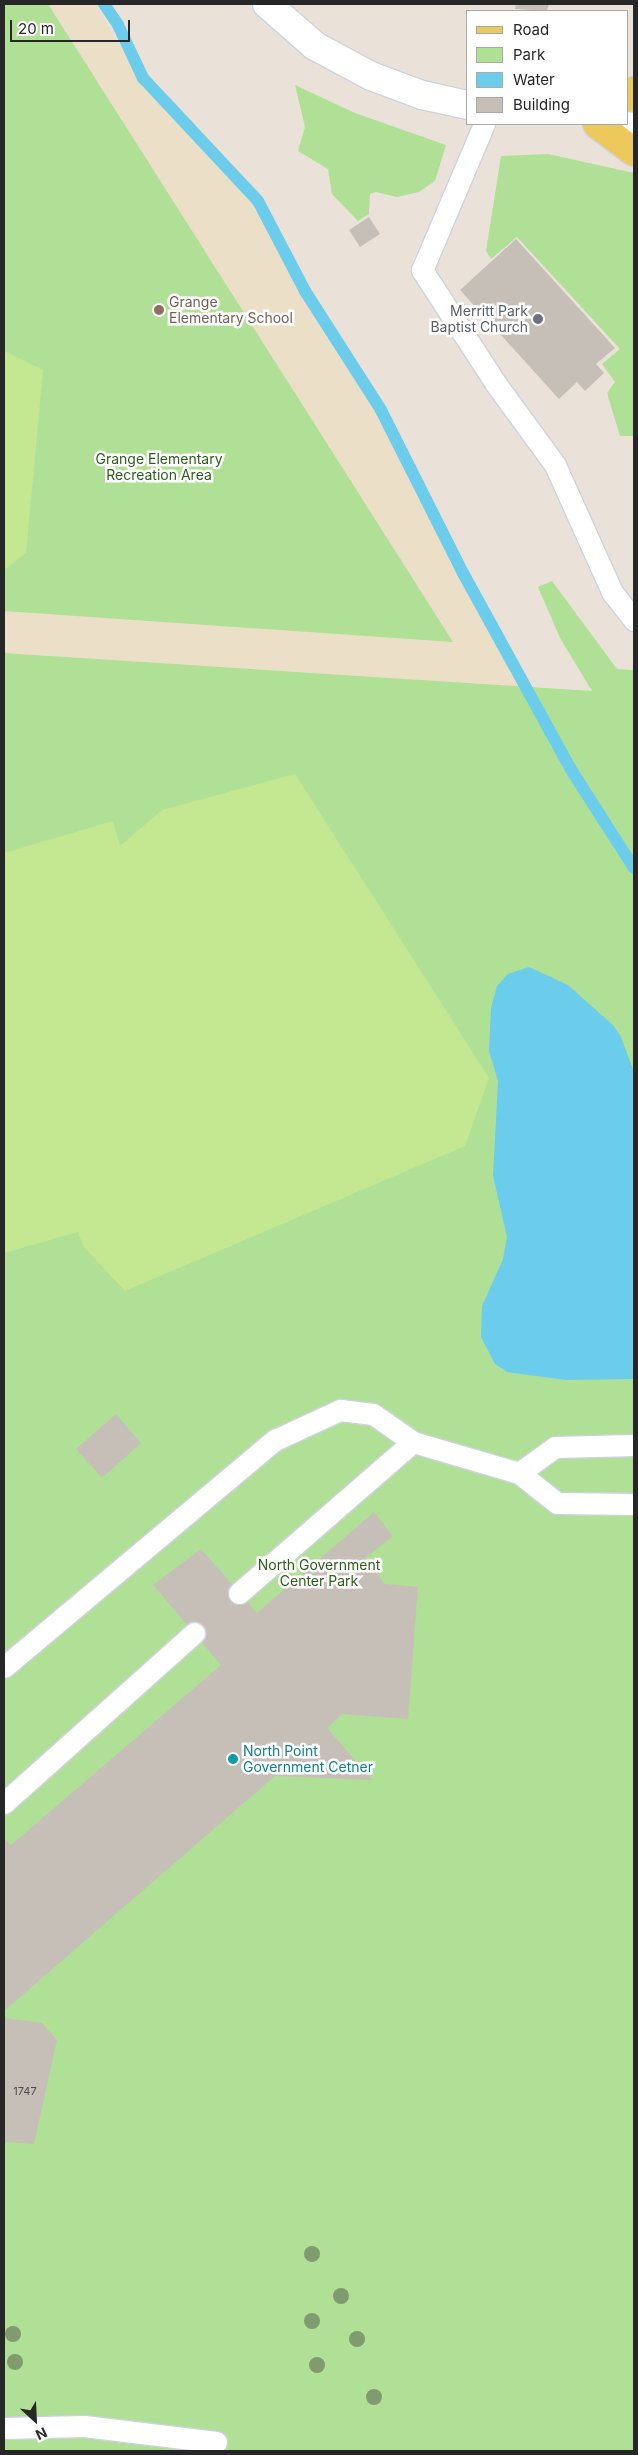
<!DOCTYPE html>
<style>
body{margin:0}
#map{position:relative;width:638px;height:2455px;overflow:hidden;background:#eae2d8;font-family:Inter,sans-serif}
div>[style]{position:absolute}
.education>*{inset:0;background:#ecdfc8}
.green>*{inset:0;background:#b0e095}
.pitch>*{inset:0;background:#c4e791}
.water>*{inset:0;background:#6ccceb}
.stream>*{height:12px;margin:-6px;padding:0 6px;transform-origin:6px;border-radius:6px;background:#6ccceb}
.building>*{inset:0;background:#c5bfb8}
.roads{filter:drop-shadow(1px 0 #ced2e0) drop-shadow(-1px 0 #ced2e0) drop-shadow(0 1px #ced2e0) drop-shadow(0 -1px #ced2e0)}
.lane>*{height:21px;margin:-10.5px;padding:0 10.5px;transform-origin:10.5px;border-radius:10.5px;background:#fff}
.street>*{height:28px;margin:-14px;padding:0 14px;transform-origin:14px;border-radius:14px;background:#fff}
.primary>*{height:28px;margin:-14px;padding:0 14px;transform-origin:14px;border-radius:14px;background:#edc85a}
.trees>*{width:16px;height:16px;margin:-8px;border-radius:50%;background:#809b70}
.dots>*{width:14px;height:14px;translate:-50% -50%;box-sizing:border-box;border:2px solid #fff;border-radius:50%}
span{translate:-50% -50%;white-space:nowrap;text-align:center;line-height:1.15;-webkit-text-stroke:5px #fff;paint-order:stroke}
.number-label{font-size:11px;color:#4e4d4b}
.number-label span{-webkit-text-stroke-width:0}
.education-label{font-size:14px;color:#785e54}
.left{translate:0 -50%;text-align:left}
.worship-label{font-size:14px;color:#5b616d}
.right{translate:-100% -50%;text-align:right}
.park-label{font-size:14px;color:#2a611a}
.culture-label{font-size:14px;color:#0d838f}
.frame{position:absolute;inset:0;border:5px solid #272727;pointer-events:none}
.legend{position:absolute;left:466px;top:10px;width:162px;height:115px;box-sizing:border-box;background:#fff;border:1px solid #a9a9a9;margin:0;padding:6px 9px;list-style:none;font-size:15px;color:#272727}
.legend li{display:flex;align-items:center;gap:10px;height:25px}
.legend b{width:25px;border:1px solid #a9a9a9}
.north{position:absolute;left:10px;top:2395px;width:50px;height:50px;-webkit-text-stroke:4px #fff;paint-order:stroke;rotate:155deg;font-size:14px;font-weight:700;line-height:20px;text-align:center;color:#272727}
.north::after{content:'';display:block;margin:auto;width:18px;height:22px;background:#272727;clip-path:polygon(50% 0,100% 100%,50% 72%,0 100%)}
.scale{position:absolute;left:10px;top:20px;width:120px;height:22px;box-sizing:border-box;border:2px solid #272727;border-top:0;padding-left:6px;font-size:15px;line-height:18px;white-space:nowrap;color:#272727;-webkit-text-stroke:4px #fff;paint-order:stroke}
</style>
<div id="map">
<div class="education">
<i style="clip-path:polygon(4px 4px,96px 4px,117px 42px,141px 71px,182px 109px,231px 166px,275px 226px,288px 261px,341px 360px,405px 450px,529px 687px,4px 653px)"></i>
</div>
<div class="green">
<i style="clip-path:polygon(4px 4px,48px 4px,453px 642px,4px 611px)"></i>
<i style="clip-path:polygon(295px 85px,355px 113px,446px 145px,435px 181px,419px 192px,397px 197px,376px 192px,370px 194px,369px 214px,358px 221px,332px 194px,328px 169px,298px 151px,305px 127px)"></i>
<i style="clip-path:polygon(548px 154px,634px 173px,634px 436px,620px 436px,607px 393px,615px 382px,602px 364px,620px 349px,517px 237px,491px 259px,486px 251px,501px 156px)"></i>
<i style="clip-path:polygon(552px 581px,617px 669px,634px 670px,634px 2451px,4px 2451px,4px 653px,592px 691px,560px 638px,538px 587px)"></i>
</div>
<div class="pitch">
<i style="clip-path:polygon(4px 351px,43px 370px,26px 553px,4px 570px)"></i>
<i style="clip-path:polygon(295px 774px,489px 1078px,465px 1146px,125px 1291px,83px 1246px,78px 1232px,4px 1253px,4px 853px,113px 821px,120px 846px,162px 810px)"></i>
</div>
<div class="water">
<i style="clip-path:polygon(529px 967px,568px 985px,614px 1026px,621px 1037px,634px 1072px,634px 1379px,566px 1380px,507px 1372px,495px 1364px,481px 1337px,482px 1306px,503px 1259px,507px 1237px,493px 1176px,498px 1081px,489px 1051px,491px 1008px,497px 986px,508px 974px)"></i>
</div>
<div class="stream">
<i style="left:104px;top:4px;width:25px;rotate:56deg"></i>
<i style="left:118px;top:25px;width:59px;rotate:64.7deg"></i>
<i style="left:143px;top:78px;width:168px;rotate:46.9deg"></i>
<i style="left:258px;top:201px;width:102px;rotate:62.4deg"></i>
<i style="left:305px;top:291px;width:141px;rotate:57.4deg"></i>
<i style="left:381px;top:410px;width:182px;rotate:63.3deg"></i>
<i style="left:463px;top:573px;width:222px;rotate:61.2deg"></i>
<i style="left:570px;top:768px;width:119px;rotate:57.4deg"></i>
</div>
<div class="building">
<i style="clip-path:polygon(516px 4px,549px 4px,547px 11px,515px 9px)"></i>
<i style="clip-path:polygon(369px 217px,380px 234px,360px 247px,349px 230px)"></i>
<i style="clip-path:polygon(516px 239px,615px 348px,596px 364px,604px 373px,585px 391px,577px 382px,559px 399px,460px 290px)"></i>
<i style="clip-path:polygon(116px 1414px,141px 1443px,102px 1478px,76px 1449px)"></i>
<i style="clip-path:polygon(374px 1512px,393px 1536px,365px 1558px,385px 1584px,418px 1587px,408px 1719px,342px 1714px,327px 1728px,373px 1780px,275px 1776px,4px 2011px,4px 1838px,11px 1845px,221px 1665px,153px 1585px,201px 1549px,257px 1613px)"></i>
<i style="clip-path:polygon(4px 2018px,42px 2023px,57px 2040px,34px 2144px,4px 2142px)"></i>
</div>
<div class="roads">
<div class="lane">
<i style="left:484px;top:124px;width:159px;rotate:113deg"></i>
<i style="left:422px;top:270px;width:136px;rotate:57deg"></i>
<i style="left:496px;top:384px;width:100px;rotate:53.9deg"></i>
<i style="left:555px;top:465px;width:139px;rotate:65.8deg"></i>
<i style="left:612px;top:592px;width:36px;rotate:52deg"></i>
<i style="left:519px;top:1473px;width:44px;rotate:-35.8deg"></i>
<i style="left:555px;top:1447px;width:79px;rotate:-1.5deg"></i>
<i style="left:239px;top:1593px;width:230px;rotate:-41deg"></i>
<i style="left:4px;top:1667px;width:354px;rotate:-40deg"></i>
<i style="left:275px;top:1440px;width:72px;rotate:-24.8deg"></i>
<i style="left:340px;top:1410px;width:33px;rotate:7deg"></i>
<i style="left:373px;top:1414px;width:49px;rotate:35deg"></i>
<i style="left:413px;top:1442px;width:110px;rotate:16.3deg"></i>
<i style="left:519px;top:1473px;width:48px;rotate:38.3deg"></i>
<i style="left:557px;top:1503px;width:77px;rotate:0.7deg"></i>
<i style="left:4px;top:1803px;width:255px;rotate:-41.8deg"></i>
<i style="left:4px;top:2428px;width:80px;rotate:-1.4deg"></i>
<i style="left:84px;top:2426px;width:133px;rotate:6.9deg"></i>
</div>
<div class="street">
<i style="left:267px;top:4px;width:64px;rotate:41.2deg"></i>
<i style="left:315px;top:46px;width:64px;rotate:28.2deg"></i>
<i style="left:371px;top:76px;width:54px;rotate:20.4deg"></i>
<i style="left:422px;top:95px;width:46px;rotate:12.5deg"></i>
<i style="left:600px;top:124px;width:34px;rotate:5deg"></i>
</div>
<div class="primary">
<i style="left:627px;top:98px;width:10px;rotate:-45deg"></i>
<i style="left:597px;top:124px;width:46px;rotate:37.1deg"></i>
</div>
</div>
<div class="trees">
<i style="left:312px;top:2254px"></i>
<i style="left:341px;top:2296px"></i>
<i style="left:312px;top:2321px"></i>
<i style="left:13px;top:2334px"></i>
<i style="left:357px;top:2339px"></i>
<i style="left:15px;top:2362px"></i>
<i style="left:317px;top:2365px"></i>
<i style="left:374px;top:2397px"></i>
</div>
<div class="dots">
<i style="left:159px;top:310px;background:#8d6e63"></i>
<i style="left:538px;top:319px;background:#6b7280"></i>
<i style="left:233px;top:1759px;background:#0f9aa8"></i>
</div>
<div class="number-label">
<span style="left:25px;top:2091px">1747</span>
</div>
<div class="education-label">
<span class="left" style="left:169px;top:310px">Grange<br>Elementary School</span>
</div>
<div class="worship-label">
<span class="right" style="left:528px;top:319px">Merritt Park<br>Baptist Church</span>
</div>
<div class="park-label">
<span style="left:159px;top:467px">Grange Elementary<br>Recreation Area</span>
<span style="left:319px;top:1573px">North Government<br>Center Park</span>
</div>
<div class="culture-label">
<span class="left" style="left:243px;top:1759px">North Point<br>Government Cetner</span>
</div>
<div class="frame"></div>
<ul class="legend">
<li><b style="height:6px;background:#edc85a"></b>Road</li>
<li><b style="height:14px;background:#b0e095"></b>Park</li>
<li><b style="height:14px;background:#6ccceb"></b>Water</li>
<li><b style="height:14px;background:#c5bfb8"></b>Building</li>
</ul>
<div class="north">N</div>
<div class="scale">20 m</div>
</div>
